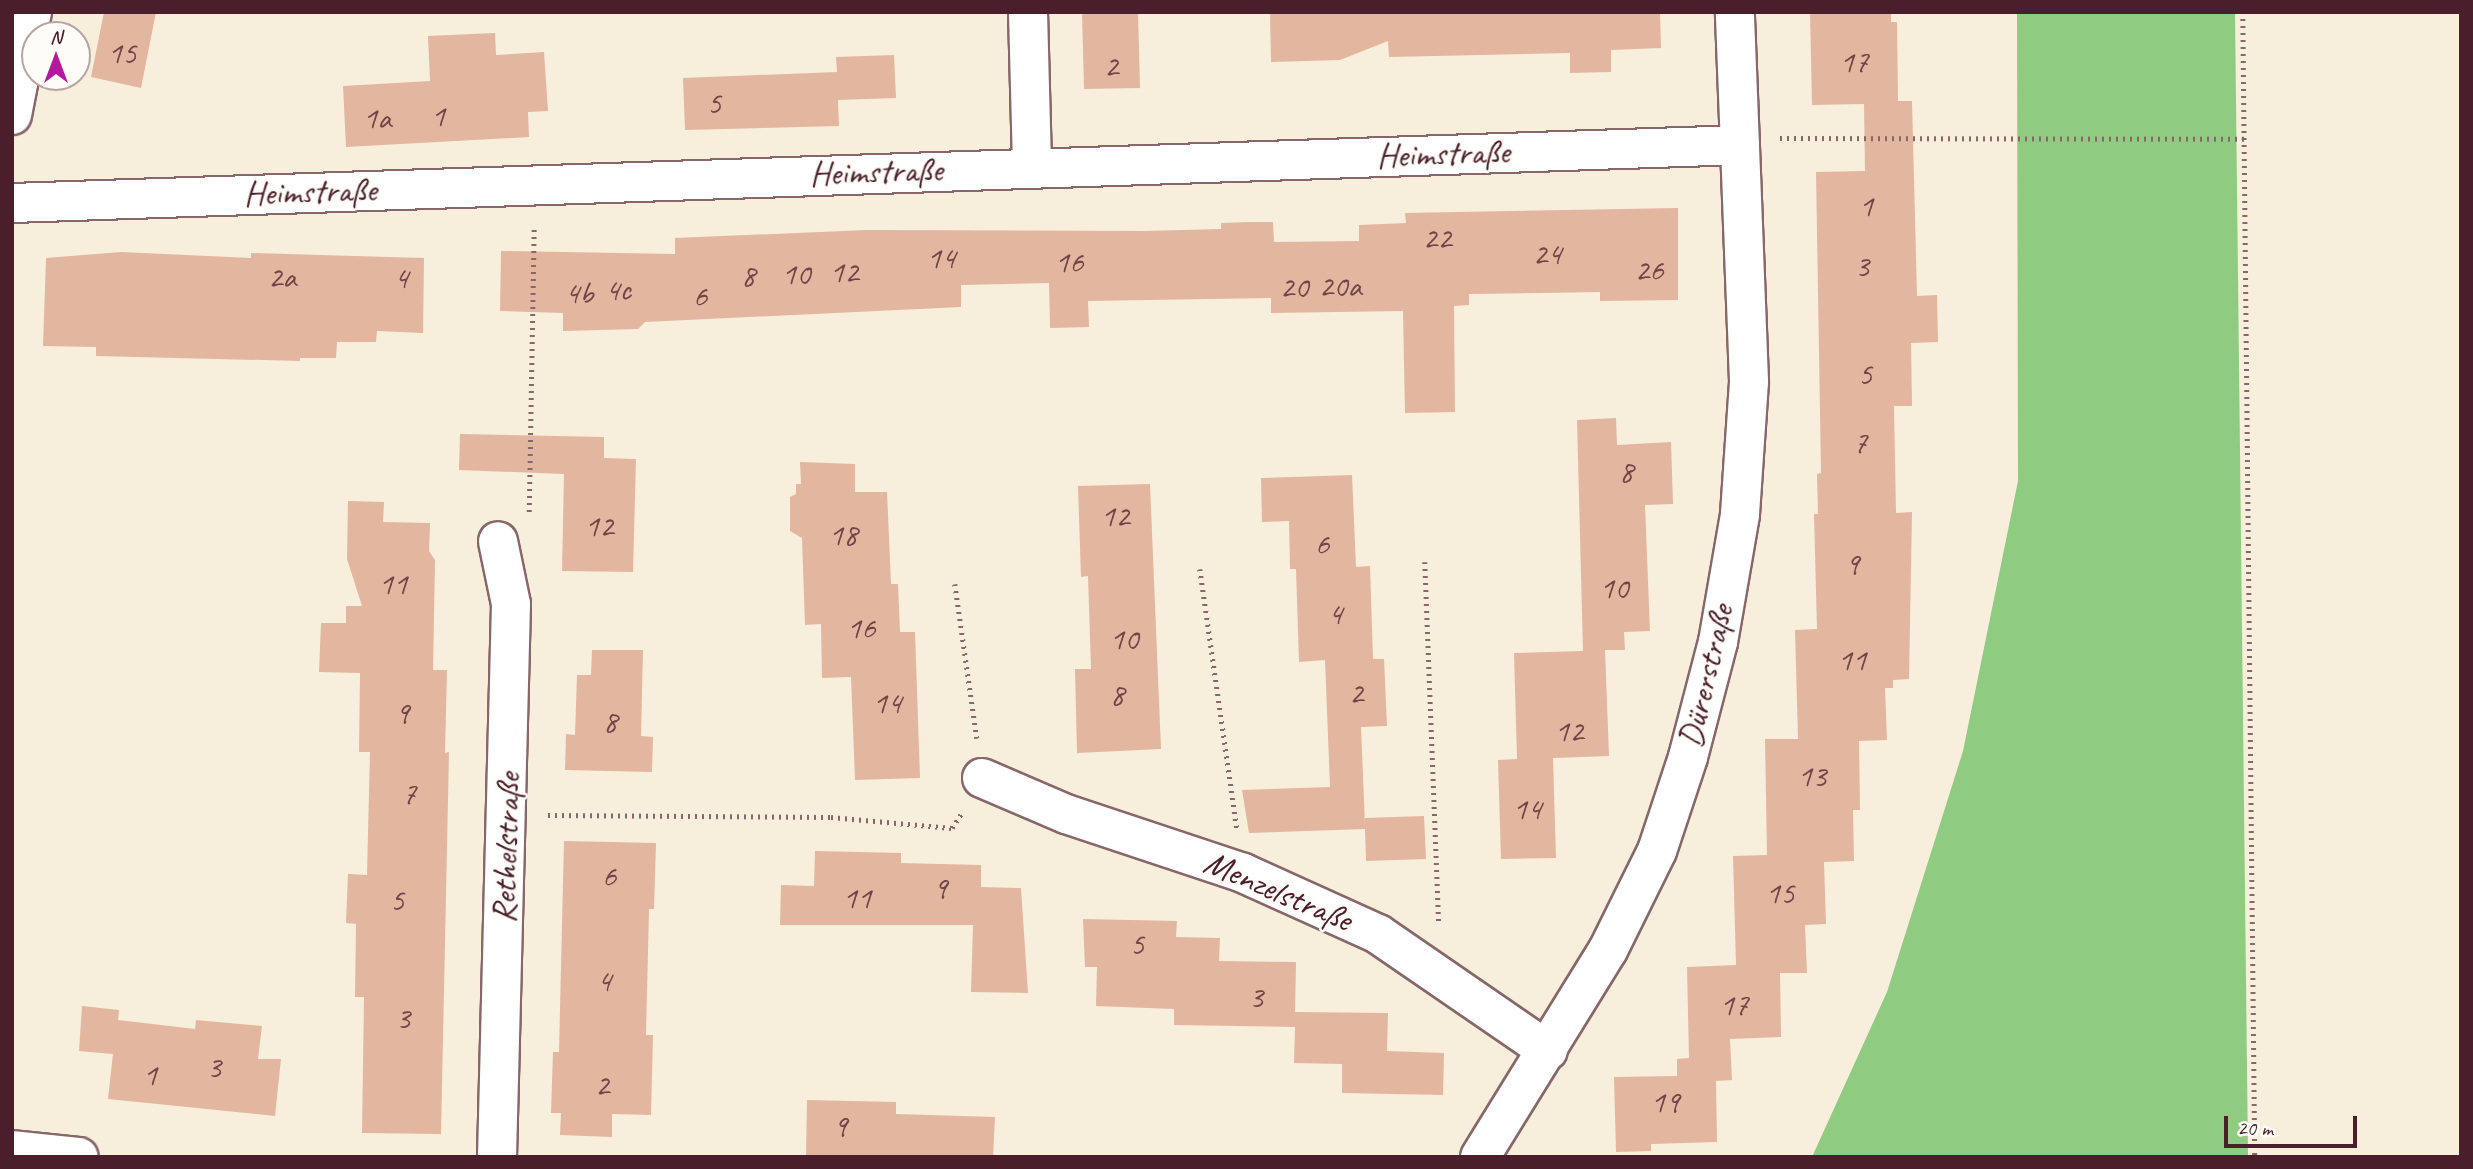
<!DOCTYPE html>
<meta charset="utf-8">
<style>
body{margin:0}
#map{position:relative;width:2473px;height:1169px;overflow:hidden;background:#f7eedc;font-family:Caveat,sans-serif}
div>[style]{position:absolute}
.green>*{inset:0;background:#8fcb81}
.building>*{inset:0;background:#e3b6a0}
.path>*{height:4.5px;margin-top:-2.25px;transform-origin:0;background:repeating-linear-gradient(90deg,#876769 0 2px,transparent 0 7px)}
.roads{filter:drop-shadow(2px 0 #876769) drop-shadow(-2px 0 #876769) drop-shadow(0 2px #876769) drop-shadow(0 -2px #876769)}
.minor>*{height:38px;margin:-19px;padding:0 19px;transform-origin:19px;border-radius:19px;background:#fff}
span{translate:-50% -50%;white-space:nowrap;text-align:center;line-height:1.15;-webkit-text-stroke:5px #fdfcf7;paint-order:stroke}
.number-label{font-size:32px;color:#704548}
.number-label span{-webkit-text-stroke-width:0}
.street-label{font-size:35px;color:#4a1f2b}
.frame{position:absolute;inset:0;border:14px solid #4a1f2b;pointer-events:none}
.north{position:absolute;left:21px;top:21px;width:70px;height:70px;box-sizing:border-box;background:#fdfcf7;border:2px solid #b5a4a5;border-radius:50%;rotate:0deg;font-size:19px;font-weight:700;line-height:28px;text-align:center;color:#4a1f2b}
.north::after{content:'';display:block;margin:auto;width:24px;height:32px;background:#b5179e;clip-path:polygon(50% 0,100% 100%,50% 72%,0 100%)}
.scale{position:absolute;left:2224px;top:1116px;width:133px;height:32px;box-sizing:border-box;border:4px solid #4a1f2b;border-top:0;padding-left:9px;font-size:21px;line-height:24px;white-space:nowrap;color:#4a1f2b;-webkit-text-stroke:5px #fdfcf7;paint-order:stroke}
</style>
<div id="map">
<div class="green">
<i style="clip-path:polygon(2017px 12px,2235px 12px,2248px 1157px,1812px 1157px,1887px 992px,1963px 751px,2018px 481px)"></i>
</div>
<div class="building">
<i style="clip-path:polygon(104px 12px,156px 12px,141px 88px,91px 77px)"></i>
<i style="clip-path:polygon(1082px 12px,1138px 12px,1140px 88px,1084px 89px)"></i>
<i style="clip-path:polygon(1270px 12px,1660px 12px,1661px 48px,1611px 50px,1611px 72px,1570px 73px,1570px 53px,1389px 57px,1388px 41px,1340px 60px,1271px 62px)"></i>
<i style="clip-path:polygon(1810px 12px,1891px 12px,1891px 22px,1897px 22px,1898px 101px,1912px 101px,1917px 296px,1937px 295px,1938px 342px,1911px 343px,1912px 406px,1894px 406px,1896px 513px,1912px 512px,1909px 679px,1893px 680px,1893px 688px,1885px 688px,1887px 740px,1859px 741px,1860px 810px,1853px 810px,1854px 861px,1824px 862px,1826px 924px,1805px 925px,1807px 973px,1780px 973px,1781px 1037px,1730px 1039px,1732px 1080px,1716px 1081px,1717px 1142px,1651px 1144px,1651px 1151px,1616px 1152px,1614px 1077px,1677px 1076px,1677px 1059px,1689px 1058px,1687px 967px,1736px 965px,1733px 856px,1767px 855px,1765px 739px,1798px 739px,1795px 630px,1817px 629px,1814px 514px,1818px 514px,1817px 474px,1821px 473px,1816px 172px,1865px 171px,1864px 104px,1812px 105px)"></i>
<i style="clip-path:polygon(495px 33px,496px 55px,544px 52px,548px 111px,528px 112px,529px 137px,346px 147px,343px 86px,430px 81px,428px 36px)"></i>
<i style="clip-path:polygon(894px 55px,896px 98px,838px 100px,839px 126px,685px 130px,683px 78px,837px 72px,836px 57px)"></i>
<i style="clip-path:polygon(1678px 208px,1678px 300px,1600px 301px,1600px 292px,1469px 294px,1469px 305px,1454px 306px,1455px 412px,1405px 413px,1403px 311px,1271px 313px,1271px 298px,1088px 301px,1089px 327px,1050px 328px,1049px 283px,961px 285px,961px 307px,645px 322px,638px 329px,563px 331px,563px 313px,500px 311px,501px 251px,675px 254px,675px 238px,867px 230px,1145px 231px,1221px 229px,1221px 223px,1250px 222px,1273px 222px,1274px 242px,1359px 241px,1359px 225px,1406px 223px,1405px 213px)"></i>
<i style="clip-path:polygon(121px 252px,251px 258px,251px 253px,424px 258px,423px 333px,377px 331px,376px 342px,337px 342px,336px 358px,300px 358px,300px 361px,96px 356px,96px 347px,43px 346px,46px 258px)"></i>
<i style="clip-path:polygon(1616px 418px,1617px 445px,1671px 442px,1673px 504px,1645px 505px,1650px 631px,1624px 632px,1625px 650px,1605px 650px,1609px 756px,1553px 758px,1556px 858px,1501px 859px,1498px 760px,1517px 759px,1514px 653px,1583px 651px,1577px 420px)"></i>
<i style="clip-path:polygon(460px 434px,604px 437px,604px 458px,636px 459px,633px 572px,562px 571px,564px 474px,459px 470px)"></i>
<i style="clip-path:polygon(800px 462px,855px 464px,855px 492px,887px 492px,891px 584px,898px 584px,900px 632px,915px 632px,920px 778px,855px 780px,851px 677px,822px 678px,821px 624px,805px 625px,802px 538px,790px 531px,790px 497px,796px 494px,796px 484px,801px 484px)"></i>
<i style="clip-path:polygon(1352px 475px,1356px 567px,1370px 566px,1373px 659px,1384px 659px,1387px 726px,1361px 727px,1365px 826px,1365px 818px,1424px 816px,1426px 859px,1366px 861px,1365px 829px,1249px 833px,1242px 790px,1330px 787px,1325px 660px,1299px 662px,1296px 569px,1290px 569px,1289px 521px,1262px 522px,1261px 478px)"></i>
<i style="clip-path:polygon(1150px 484px,1161px 749px,1077px 753px,1075px 669px,1091px 669px,1088px 576px,1081px 577px,1078px 486px)"></i>
<i style="clip-path:polygon(348px 501px,384px 502px,383px 522px,430px 523px,429px 551px,435px 560px,433px 670px,447px 670px,445px 753px,449px 752px,441px 1134px,362px 1133px,364px 997px,355px 997px,356px 924px,346px 923px,348px 874px,367px 875px,370px 752px,359px 752px,360px 673px,319px 672px,321px 623px,346px 623px,346px 606px,362px 606px,347px 559px)"></i>
<i style="clip-path:polygon(592px 650px,643px 650px,641px 736px,653px 737px,652px 772px,565px 770px,566px 734px,575px 735px,577px 675px,591px 675px)"></i>
<i style="clip-path:polygon(564px 841px,656px 843px,654px 909px,649px 909px,646px 1035px,653px 1035px,651px 1115px,612px 1114px,612px 1137px,560px 1135px,561px 1113px,551px 1113px,553px 1052px,559px 1052px)"></i>
<i style="clip-path:polygon(815px 851px,901px 853px,901px 863px,981px 865px,981px 887px,1021px 888px,1028px 993px,971px 992px,973px 925px,780px 925px,781px 885px,814px 886px)"></i>
<i style="clip-path:polygon(1083px 919px,1177px 921px,1176px 937px,1220px 938px,1219px 961px,1296px 962px,1295px 1012px,1388px 1013px,1387px 1051px,1444px 1053px,1443px 1095px,1342px 1093px,1342px 1064px,1294px 1063px,1295px 1027px,1174px 1025px,1174px 1009px,1096px 1006px,1097px 967px,1085px 967px)"></i>
<i style="clip-path:polygon(82px 1006px,119px 1010px,118px 1020px,195px 1029px,196px 1020px,262px 1026px,258px 1059px,281px 1059px,275px 1116px,108px 1099px,113px 1054px,79px 1051px)"></i>
<i style="clip-path:polygon(807px 1100px,896px 1102px,896px 1114px,995px 1117px,993px 1157px,806px 1157px)"></i>
</div>
<div class="path">
<i style="left:2243px;top:12px;width:1145px;rotate:89.4deg"></i>
<i style="left:1780px;top:138px;width:464px;rotate:0.1deg"></i>
<i style="left:529px;top:512px;width:285px;rotate:-89deg"></i>
<i style="left:1425px;top:562px;width:363px;rotate:87.8deg"></i>
<i style="left:1200px;top:569px;width:262px;rotate:81.9deg"></i>
<i style="left:955px;top:584px;width:156px;rotate:81.9deg"></i>
<i style="left:548px;top:815px;width:283px;rotate:0.4deg"></i>
<i style="left:831px;top:817px;width:121px;rotate:5.2deg"></i>
<i style="left:952px;top:828px;width:17px;rotate:-57deg"></i>
</div>
<div class="roads">
<div class="minor">
<i style="left:1028px;top:12px;width:154px;rotate:88.5deg"></i>
<i style="left:12px;top:115px;width:105px;rotate:-79deg"></i>
<i style="left:12px;top:203px;width:1729px;rotate:-1.92deg"></i>
<i style="left:982px;top:778px;width:91px;rotate:23.2deg"></i>
<i style="left:1066px;top:814px;width:187px;rotate:18.4deg"></i>
<i style="left:1243px;top:873px;width:148px;rotate:24.3deg"></i>
<i style="left:1378px;top:934px;width:206px;rotate:34.5deg"></i>
<i style="left:12px;top:1150px;width:67px;rotate:6deg"></i>
<i style="left:497px;top:1157px;width:553px;rotate:-88.55deg"></i>
<i style="left:511px;top:604px;width:64px;rotate:-101.7deg"></i>
<i style="left:1480px;top:1157px;width:243px;rotate:-58.3deg"></i>
<i style="left:1608px;top:950px;width:110px;rotate:-63.7deg"></i>
<i style="left:1657px;top:851px;width:99px;rotate:-71.7deg"></i>
<i style="left:1688px;top:757px;width:119px;rotate:-75.4deg"></i>
<i style="left:1718px;top:642px;width:130px;rotate:-80.2deg"></i>
<i style="left:1740px;top:514px;width:133px;rotate:-86.1deg"></i>
<i style="left:1749px;top:381px;width:369px;rotate:-92.2deg"></i>
</div>
</div>
<div class="number-label">
<span style="left:122px;top:53px">15</span>
<span style="left:1854px;top:62px">17</span>
<span style="left:1111px;top:66px">2</span>
<span style="left:714px;top:103px">5</span>
<span style="left:438px;top:116px">1</span>
<span style="left:377px;top:118px">1a</span>
<span style="left:1866px;top:206px">1</span>
<span style="left:1437px;top:238px">22</span>
<span style="left:1547px;top:254px">24</span>
<span style="left:941px;top:258px">14</span>
<span style="left:1069px;top:262px">16</span>
<span style="left:1862px;top:266px">3</span>
<span style="left:1649px;top:270px">26</span>
<span style="left:844px;top:272px">12</span>
<span style="left:796px;top:274px">10</span>
<span style="left:748px;top:276px">8</span>
<span style="left:282px;top:277px">2a</span>
<span style="left:401px;top:278px">4</span>
<span style="left:1340px;top:286px">20a</span>
<span style="left:1294px;top:287px">20</span>
<span style="left:618px;top:290px">4c</span>
<span style="left:579px;top:293px">4b</span>
<span style="left:700px;top:296px">6</span>
<span style="left:1865px;top:374px">5</span>
<span style="left:1860px;top:443px">7</span>
<span style="left:1626px;top:472px">8</span>
<span style="left:1115px;top:516px">12</span>
<span style="left:599px;top:526px">12</span>
<span style="left:843px;top:535px">18</span>
<span style="left:1322px;top:544px">6</span>
<span style="left:1852px;top:564px">9</span>
<span style="left:393px;top:584px">11</span>
<span style="left:1614px;top:588px">10</span>
<span style="left:1335px;top:614px">4</span>
<span style="left:861px;top:628px">16</span>
<span style="left:1124px;top:639px">10</span>
<span style="left:1852px;top:660px">11</span>
<span style="left:1356px;top:693px">2</span>
<span style="left:1117px;top:695px">8</span>
<span style="left:887px;top:703px">14</span>
<span style="left:402px;top:713px">9</span>
<span style="left:610px;top:722px">8</span>
<span style="left:1569px;top:731px">12</span>
<span style="left:1812px;top:776px">13</span>
<span style="left:409px;top:794px">7</span>
<span style="left:1527px;top:809px">14</span>
<span style="left:609px;top:876px">6</span>
<span style="left:940px;top:888px">9</span>
<span style="left:1780px;top:893px">15</span>
<span style="left:857px;top:898px">11</span>
<span style="left:397px;top:900px">5</span>
<span style="left:1137px;top:944px">5</span>
<span style="left:604px;top:981px">4</span>
<span style="left:1256px;top:997px">3</span>
<span style="left:1734px;top:1005px">17</span>
<span style="left:403px;top:1018px">3</span>
<span style="left:214px;top:1067px">3</span>
<span style="left:150px;top:1075px">1</span>
<span style="left:602px;top:1085px">2</span>
<span style="left:1665px;top:1102px">19</span>
<span style="left:840px;top:1126px">9</span>
</div>
<div class="street-label">
<span style="left:1443px;top:154px;rotate:-2deg">Heimstraße</span>
<span style="left:876px;top:172px;rotate:-2deg">Heimstraße</span>
<span style="left:310px;top:192px;rotate:-2deg">Heimstraße</span>
<span style="left:1706px;top:676px;rotate:-77deg">Dürerstraße</span>
<span style="left:506px;top:848px;rotate:-88deg">Rethelstraße</span>
<span style="left:1278px;top:891px;rotate:23deg">Menzelstraße</span>
</div>
<div class="frame"></div>
<div class="north">N</div>
<div class="scale">20 m</div>
</div>
